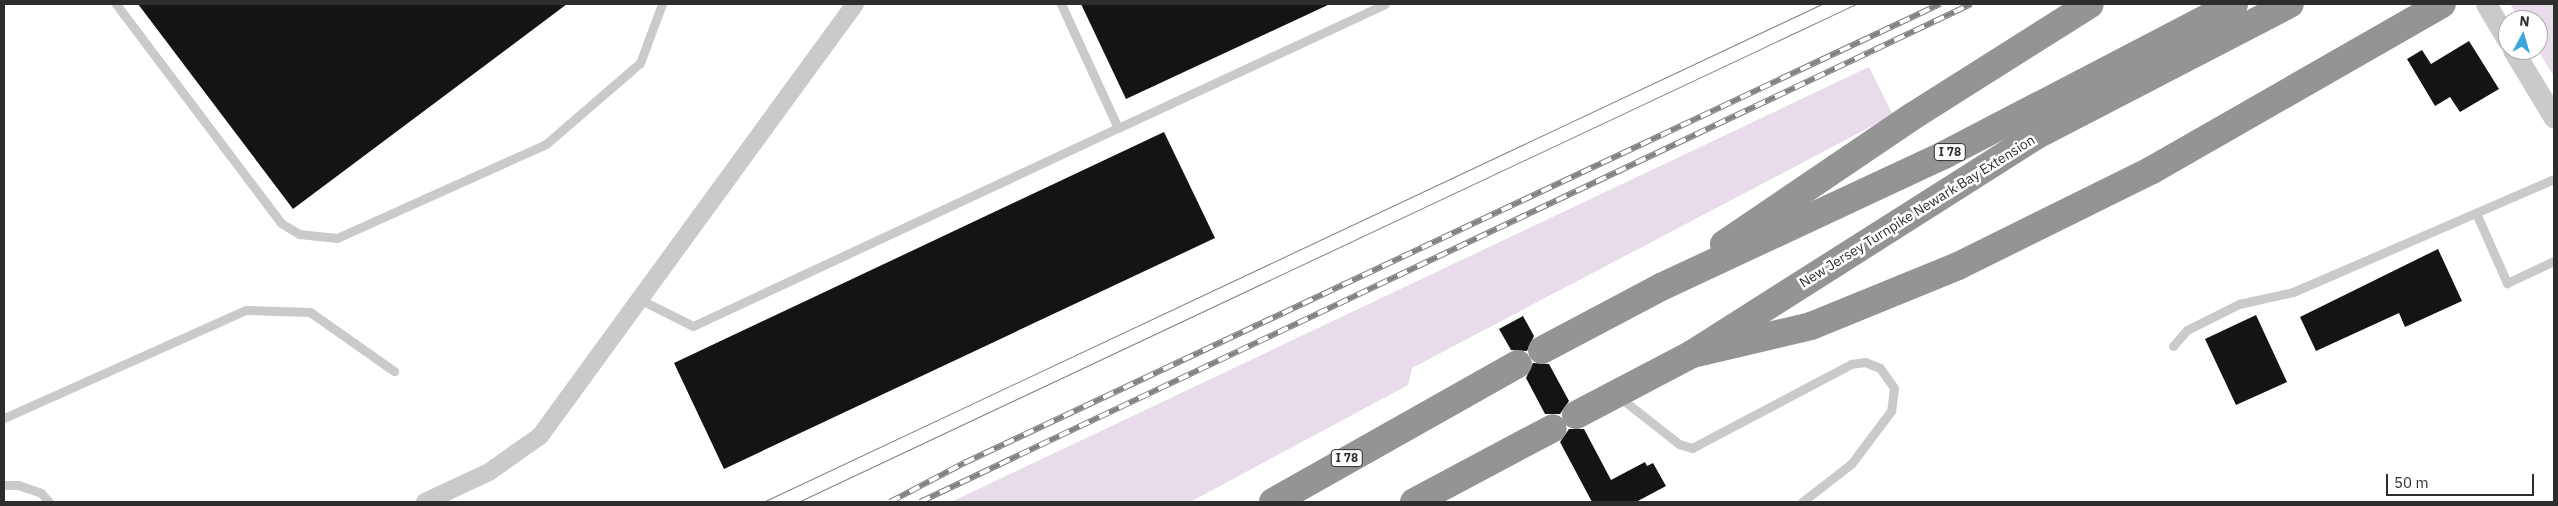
<!DOCTYPE html>
<style>
body{margin:0}
#map{position:relative;width:2558px;height:506px;overflow:hidden;background:#fff;font-family:"IBM Plex Sans",sans-serif}
div>[style]{position:absolute}
.green>*{inset:0;background:#e8dbea}
.building>*{inset:0;background:#141414}
.service>*{height:9px;margin:-4.5px;padding:0 4.5px;transform-origin:4.5px;border-radius:4.5px;background:#cacaca}
.minor>*{height:18px;margin:-9px;padding:0 9px;transform-origin:9px;border-radius:9px;background:#cacaca}
.tertiary>*{height:21px;margin:-10.5px;padding:0 10.5px;transform-origin:10.5px;border-radius:10.5px;background:#cacaca}
.motorway>*{height:28px;margin:-14px;padding:0 14px;transform-origin:14px;border-radius:14px;background:#949494}
.tram>*{height:1px;margin:-0.5px;padding:0 0.5px;transform-origin:0.5px;border-radius:0.5px;background:#828282}
.rail>*{height:5.5px;margin-top:-2.75px;transform-origin:0;background:repeating-linear-gradient(90deg,#fff 0 11px,#828282 0 22px);box-sizing:border-box;border-block:1px solid #828282}
span{translate:-50% -50%;white-space:nowrap;text-align:center;line-height:1.15;-webkit-text-stroke:5px #fff;paint-order:stroke}
.shield-label span{padding:1px 4px;background:#fff;border:1px solid;border-radius:4px;-webkit-text-stroke-width:0}
.shield-label{font-size:12px;color:#2d2d2d;font-weight:700}
.street-label{font-size:14px;color:#2d2d2d}
.frame{position:absolute;inset:0;border:5px solid #2d2d2d;pointer-events:none}
.north{position:absolute;left:2498px;top:10px;width:50px;height:50px;box-sizing:border-box;background:#fff;border:1px solid #ababab;border-radius:50%;rotate:6deg;font-size:14px;font-weight:700;line-height:20px;text-align:center;color:#2d2d2d}
.north::after{content:'';display:block;margin:auto;width:18px;height:22px;background:#39a7da;clip-path:polygon(50% 0,100% 100%,50% 72%,0 100%)}
.scale{position:absolute;left:2386px;top:474px;width:148px;height:22px;box-sizing:border-box;border:2px solid #2d2d2d;border-top:0;padding-left:6px;font-size:15px;line-height:18px;white-space:nowrap;color:#2d2d2d;-webkit-text-stroke:4px #fff;paint-order:stroke}
</style>
<div id="map">
<div class="green">
<i style="clip-path:polygon(2510px 4px,2554px 4px,2554px 77px,2538px 50px,2538px 20px,2520px 20px)"></i>
<i style="clip-path:polygon(1869px 67px,1893px 115px,1412px 368px,1408px 385px,1190px 502px,951px 502px)"></i>
</div>
<div class="building">
<i style="clip-path:polygon(138px 4px,567px 4px,293px 209px)"></i>
<i style="clip-path:polygon(1081px 4px,1330px 4px,1126px 99px)"></i>
<i style="clip-path:polygon(2469px 41px,2499px 89px,2460px 112px,2450px 97px,2435px 106px,2407px 59px,2422px 50px,2431px 64px)"></i>
<i style="clip-path:polygon(1164px 132px,1215px 238px,724px 469px,674px 363px)"></i>
<i style="clip-path:polygon(2438px 249px,2462px 301px,2405px 327px,2399px 313px,2316px 351px,2300px 317px)"></i>
<i style="clip-path:polygon(2256px 315px,2287px 382px,2236px 405px,2205px 339px)"></i>
<i style="clip-path:polygon(1523px 316px,1534px 336px,1527px 351px,1511px 350px,1499px 329px)"></i>
<i style="clip-path:polygon(1533px 363px,1549px 364px,1569px 401px,1560px 414px,1545px 414px,1526px 378px)"></i>
<i style="clip-path:polygon(1569px 429px,1584px 429px,1611px 480px,1645px 462px,1647px 466px,1653px 463px,1666px 486px,1636px 502px,1592px 502px,1560px 442px)"></i>
</div>
<div class="service">
<i style="left:116px;top:4px;width:274px;rotate:53deg"></i>
<i style="left:281px;top:223px;width:21px;rotate:31deg"></i>
<i style="left:299px;top:234px;width:38px;rotate:6deg"></i>
<i style="left:337px;top:238px;width:229px;rotate:-24.2deg"></i>
<i style="left:546px;top:144px;width:124px;rotate:-40.8deg"></i>
<i style="left:640px;top:63px;width:63px;rotate:-69.6deg"></i>
<i style="left:1061px;top:4px;width:136px;rotate:65.3deg"></i>
<i style="left:1118px;top:128px;width:294px;rotate:-24.9deg"></i>
<i style="left:2476px;top:213px;width:77px;rotate:66.1deg"></i>
<i style="left:2507px;top:283px;width:52px;rotate:-25.1deg"></i>
<i style="left:639px;top:299px;width:60px;rotate:26.6deg"></i>
<i style="left:693px;top:326px;width:469px;rotate:-25deg"></i>
<i style="left:2173px;top:346px;width:21px;rotate:-49deg"></i>
<i style="left:2187px;top:330px;width:58px;rotate:-26.6deg"></i>
<i style="left:2239px;top:304px;width:55px;rotate:-12.5deg"></i>
<i style="left:2293px;top:292px;width:284px;rotate:-23.4deg"></i>
<i style="left:1618px;top:396px;width:78px;rotate:38.2deg"></i>
<i style="left:1679px;top:444px;width:14px;rotate:17deg"></i>
<i style="left:1692px;top:448px;width:180px;rotate:-27.8deg"></i>
<i style="left:1851px;top:364px;width:14px;rotate:-8deg"></i>
<i style="left:1865px;top:362px;width:16px;rotate:22deg"></i>
<i style="left:1880px;top:368px;width:24px;rotate:55deg"></i>
<i style="left:1894px;top:388px;width:23px;rotate:97deg"></i>
<i style="left:1891px;top:411px;width:66px;rotate:127deg"></i>
<i style="left:1851px;top:464px;width:62px;rotate:142.2deg"></i>
<i style="left:4px;top:418px;width:265px;rotate:-24.1deg"></i>
<i style="left:246px;top:310px;width:64px;rotate:1.8deg"></i>
<i style="left:310px;top:312px;width:103px;rotate:35.1deg"></i>
<i style="left:4px;top:485px;width:14px"></i>
<i style="left:18px;top:485px;width:24px;rotate:19deg"></i>
<i style="left:41px;top:493px;width:12px;rotate:48deg"></i>
</div>
<div class="minor">
<i style="left:425px;top:502px;width:71px;rotate:-25.1deg"></i>
<i style="left:489px;top:472px;width:62px;rotate:-35.2deg"></i>
<i style="left:540px;top:436px;width:535px;rotate:-53.9deg"></i>
</div>
<div class="tertiary">
<i style="left:2486px;top:4px;width:43px;rotate:59.3deg"></i>
<i style="left:2513px;top:50px;width:79px;rotate:58.9deg"></i>
</div>
<div class="motorway">
<i style="left:1724px;top:244px;width:228px;rotate:-34.1deg"></i>
<i style="left:1913px;top:116px;width:209px;rotate:-32.3deg"></i>
<i style="left:1542px;top:350px;width:135px;rotate:-27.9deg"></i>
<i style="left:1661px;top:287px;width:312px;rotate:-25deg"></i>
<i style="left:1944px;top:155px;width:327px;rotate:-27.5deg"></i>
<i style="left:1692px;top:354px;width:122px;rotate:-13.2deg"></i>
<i style="left:1811px;top:326px;width:159px;rotate:-22.2deg"></i>
<i style="left:1958px;top:266px;width:216px;rotate:-26.3deg"></i>
<i style="left:2152px;top:170px;width:334px;rotate:-29.8deg"></i>
<i style="left:1576px;top:415px;width:131px;rotate:-27.7deg"></i>
<i style="left:1692px;top:354px;width:406px;rotate:-32.4deg"></i>
<i style="left:2035px;top:136px;width:287px;rotate:-27.4deg"></i>
<i style="left:1273px;top:502px;width:281px;rotate:-29.4deg"></i>
<i style="left:1414px;top:502px;width:157px;rotate:-28deg"></i>
</div>
<div class="tram">
<i style="left:763px;top:502px;width:1170px;rotate:-25.19deg"></i>
<i style="left:798px;top:502px;width:1169px;rotate:-25.21deg"></i>
</div>
<div class="rail">
<i style="left:890px;top:502px;width:84px;rotate:-27.8deg"></i>
<i style="left:964px;top:463px;width:1079px;rotate:-25.19deg"></i>
<i style="left:920px;top:502px;width:1163px;rotate:-25.35deg"></i>
</div>
<div class="shield-label">
<span style="left:1950px;top:152px">I 78</span>
<span style="left:1347px;top:458px">I 78</span>
</div>
<div class="street-label">
<span style="left:1917px;top:211px;rotate:-32deg">New Jersey Turnpike Newark Bay Extension</span>
</div>
<div class="frame"></div>
<div class="north">N</div>
<div class="scale">50 m</div>
</div>
